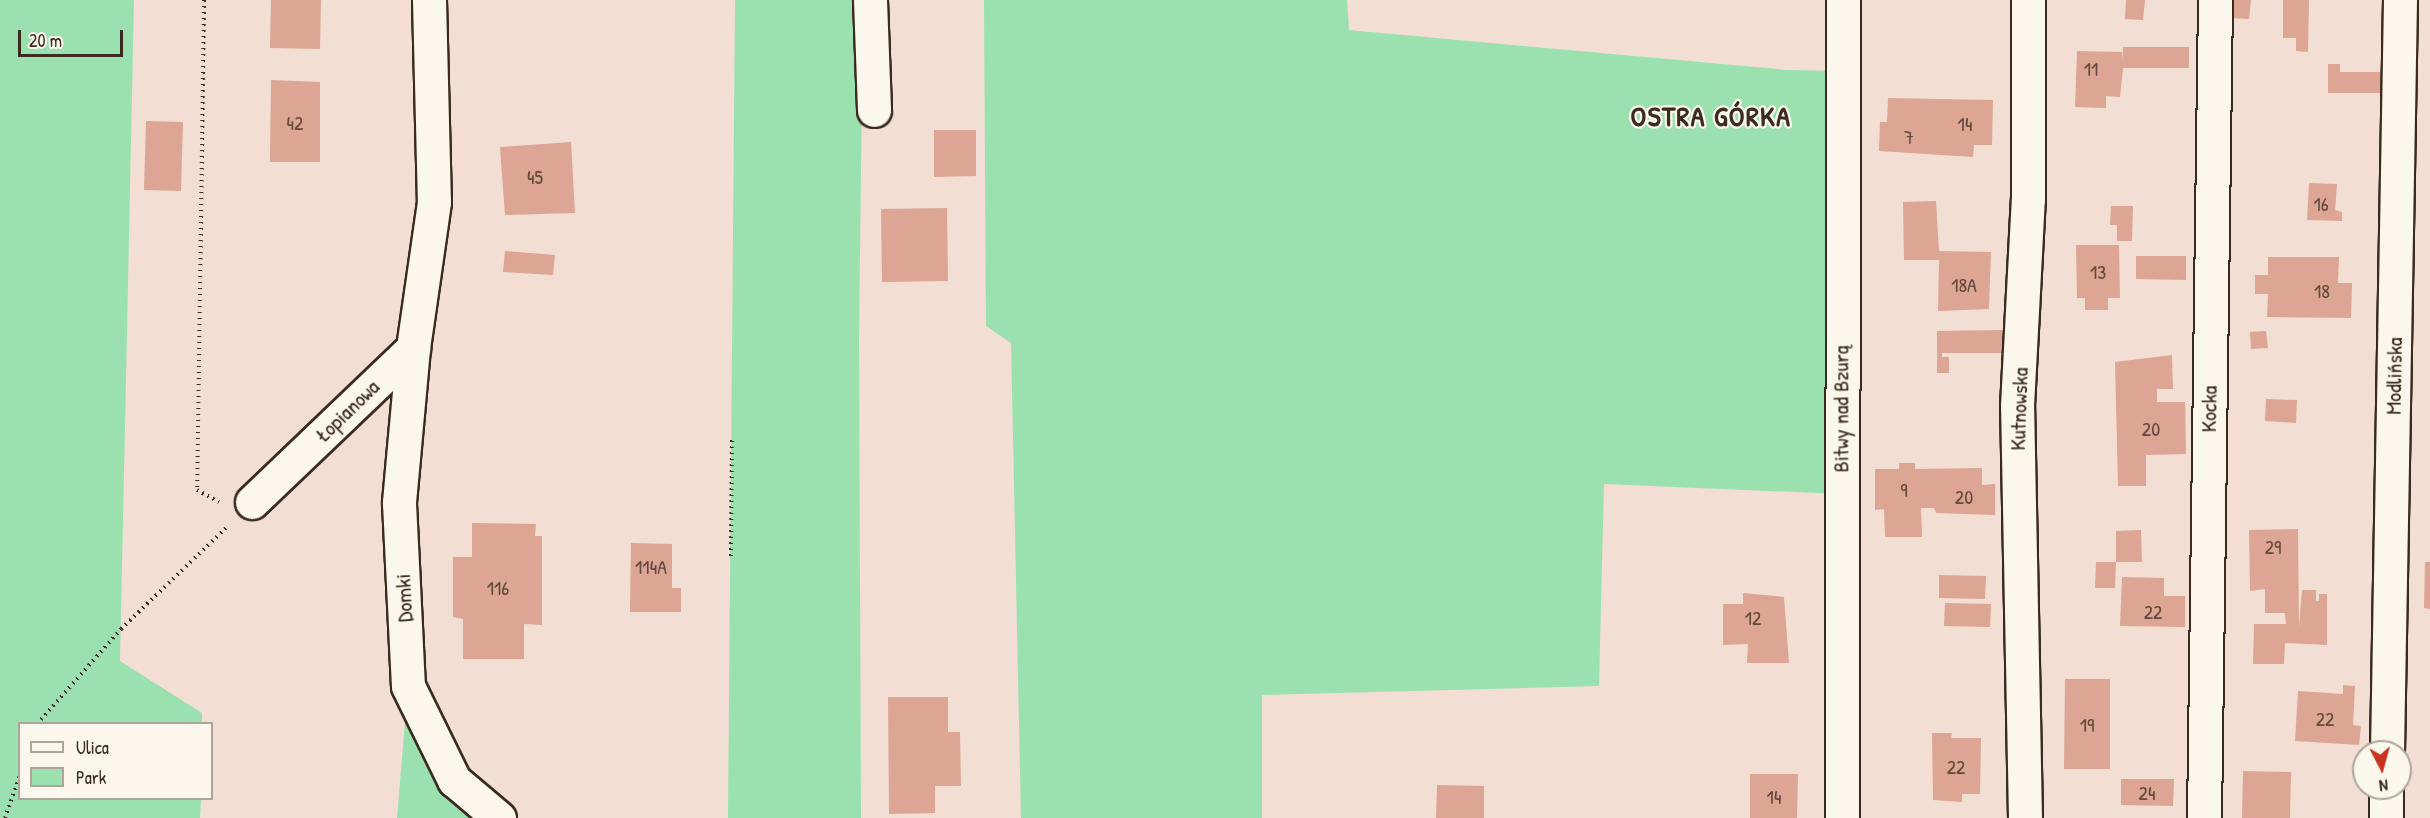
<!DOCTYPE html>
<meta charset="utf-8">
<style>
body{margin:0}
#map{position:relative;width:2430px;height:818px;overflow:hidden;background:#f2ded2;font-family:"Patrick Hand",sans-serif}
div>[style]{position:absolute}
.green>*{inset:0;background:#9ae1af}
.building>*{inset:0;background:#dca594}
.path>*{height:4px;margin-top:-2px;transform-origin:0;background:repeating-linear-gradient(90deg,#3b2a1e 0 1.5px,transparent 0 6px)}
.roads{filter:drop-shadow(2px 0 #3b2a1e) drop-shadow(-2px 0 #3b2a1e) drop-shadow(0 2px #3b2a1e) drop-shadow(0 -2px #3b2a1e)}
.minor>*{height:33px;margin:-16.5px;padding:0 16.5px;transform-origin:16.5px;border-radius:16.5px;background:#fbf7ec}
span{translate:-50% -50%;white-space:nowrap;text-align:center;line-height:1.15;-webkit-text-stroke:4.5px #fbf7ec;paint-order:stroke}
.number-label{font-size:20px;color:#63493c}
.number-label span{-webkit-text-stroke-width:0}
.street-label{font-size:22px;color:#3b2a1e}
.district-label{font-size:28px;color:#3b2a1e;font-weight:700;letter-spacing:1.5px}
.legend{position:absolute;left:18px;top:722px;width:195px;height:78px;box-sizing:border-box;background:#fbf7ec;border:2px solid #aea59a;margin:0;padding:8px 10px;list-style:none;font-size:18px;color:#3b2a1e}
.legend li{display:flex;align-items:center;gap:12px;height:30px}
.legend b{width:30px;border:2px solid #aea59a}
.north{position:absolute;left:2352px;top:740px;width:60px;height:60px;box-sizing:border-box;background:#fbf7ec;border:2px solid #aea59a;border-radius:50%;rotate:174deg;font-size:16px;font-weight:700;line-height:24px;text-align:center;color:#3b2a1e}
.north::after{content:'';display:block;margin:auto;width:21px;height:27px;background:#c8321e;clip-path:polygon(50% 0,100% 100%,50% 72%,0 100%)}
.scale{position:absolute;left:18px;top:30px;width:105px;height:27px;box-sizing:border-box;border:3px solid #3b2a1e;border-top:0;padding-left:8px;font-size:18px;line-height:21px;white-space:nowrap;color:#3b2a1e;-webkit-text-stroke:4px #fbf7ec;paint-order:stroke}
</style>
<div id="map">
<div class="green">
<i style="clip-path:polygon(0 0,134px 0,120px 661px,202px 713px,202px 723px,20px 724px,20px 798px,201px 799px,200px 818px,0 818px)"></i>
<i style="clip-path:polygon(735px 0,863px 0,859px 339px,861px 818px,728px 818px)"></i>
<i style="clip-path:polygon(984px 0,1347px 0,1349px 30px,1787px 70px,1844px 71px,1840px 494px,1604px 484px,1599px 686px,1262px 695px,1262px 818px,1021px 818px,1011px 343px,986px 326px)"></i>
<i style="clip-path:polygon(408px 686px,499px 818px,397px 818px)"></i>
</div>
<div class="building">
<i style="clip-path:polygon(271px 0,321px 0,320px 49px,270px 48px)"></i>
<i style="clip-path:polygon(2126px 0,2145px 0,2143px 20px,2125px 19px)"></i>
<i style="clip-path:polygon(2231px 0,2251px 0,2249px 19px,2230px 18px)"></i>
<i style="clip-path:polygon(2283px 0,2309px 0,2308px 52px,2296px 51px,2296px 38px,2283px 38px)"></i>
<i style="clip-path:polygon(2123px 47px,2189px 47px,2189px 68px,2123px 68px,2120px 97px,2106px 96px,2106px 108px,2075px 107px,2077px 51px,2122px 52px,2123px 60px)"></i>
<i style="clip-path:polygon(2328px 64px,2340px 64px,2340px 72px,2381px 72px,2381px 93px,2328px 93px)"></i>
<i style="clip-path:polygon(271px 80px,320px 82px,320px 162px,270px 162px)"></i>
<i style="clip-path:polygon(1888px 98px,1993px 100px,1992px 145px,1974px 145px,1973px 157px,1879px 151px,1880px 122px,1887px 122px)"></i>
<i style="clip-path:polygon(146px 121px,183px 122px,181px 191px,144px 190px)"></i>
<i style="clip-path:polygon(934px 130px,976px 130px,976px 176px,934px 177px)"></i>
<i style="clip-path:polygon(571px 142px,575px 213px,505px 215px,500px 147px)"></i>
<i style="clip-path:polygon(2309px 183px,2337px 184px,2335px 210px,2342px 212px,2342px 221px,2307px 220px)"></i>
<i style="clip-path:polygon(1936px 201px,1939px 251px,1991px 252px,1989px 309px,1938px 311px,1939px 260px,1904px 260px,1903px 202px)"></i>
<i style="clip-path:polygon(2111px 206px,2133px 206px,2132px 241px,2117px 241px,2117px 225px,2110px 225px)"></i>
<i style="clip-path:polygon(947px 208px,948px 281px,882px 282px,881px 209px)"></i>
<i style="clip-path:polygon(2076px 245px,2119px 245px,2120px 298px,2108px 298px,2108px 310px,2085px 310px,2085px 298px,2077px 298px)"></i>
<i style="clip-path:polygon(505px 251px,555px 255px,553px 275px,503px 272px)"></i>
<i style="clip-path:polygon(2136px 256px,2186px 256px,2186px 280px,2136px 279px)"></i>
<i style="clip-path:polygon(2268px 257px,2339px 257px,2338px 283px,2352px 283px,2351px 318px,2267px 317px,2268px 294px,2255px 294px,2255px 275px,2268px 275px)"></i>
<i style="clip-path:polygon(2003px 330px,2002px 353px,1942px 353px,1942px 357px,1949px 357px,1949px 373px,1937px 373px,1937px 331px)"></i>
<i style="clip-path:polygon(2266px 331px,2268px 348px,2251px 349px,2250px 332px)"></i>
<i style="clip-path:polygon(2172px 355px,2173px 389px,2157px 389px,2157px 402px,2185px 402px,2186px 454px,2146px 455px,2146px 486px,2118px 486px,2115px 362px)"></i>
<i style="clip-path:polygon(2266px 399px,2297px 400px,2296px 423px,2265px 421px)"></i>
<i style="clip-path:polygon(1899px 463px,1915px 463px,1915px 469px,1982px 468px,1982px 485px,1995px 484px,1995px 515px,1936px 513px,1934px 508px,1921px 508px,1922px 537px,1885px 537px,1884px 509px,1875px 510px,1875px 469px,1899px 469px)"></i>
<i style="clip-path:polygon(472px 523px,536px 524px,535px 536px,542px 536px,542px 625px,524px 624px,524px 659px,463px 659px,463px 619px,453px 617px,453px 557px,472px 557px)"></i>
<i style="clip-path:polygon(2298px 529px,2299px 628px,2302px 590px,2316px 590px,2316px 601px,2319px 601px,2319px 594px,2327px 594px,2327px 645px,2285px 643px,2284px 664px,2253px 664px,2254px 624px,2286px 624px,2285px 613px,2265px 613px,2265px 589px,2250px 591px,2249px 530px)"></i>
<i style="clip-path:polygon(2141px 530px,2142px 562px,2116px 562px,2116px 531px)"></i>
<i style="clip-path:polygon(631px 543px,672px 544px,672px 588px,681px 588px,681px 612px,630px 612px)"></i>
<i style="clip-path:polygon(2096px 562px,2116px 562px,2115px 588px,2095px 588px)"></i>
<i style="clip-path:polygon(2425px 562px,2430px 562px,2430px 609px,2424px 608px)"></i>
<i style="clip-path:polygon(1939px 575px,1986px 576px,1985px 599px,1939px 598px)"></i>
<i style="clip-path:polygon(2122px 577px,2164px 578px,2164px 596px,2185px 596px,2185px 627px,2120px 626px)"></i>
<i style="clip-path:polygon(1743px 593px,1784px 597px,1789px 663px,1747px 663px,1748px 644px,1723px 645px,1723px 604px,1743px 604px)"></i>
<i style="clip-path:polygon(1945px 603px,1991px 604px,1990px 627px,1944px 626px)"></i>
<i style="clip-path:polygon(2065px 679px,2110px 679px,2110px 769px,2064px 769px)"></i>
<i style="clip-path:polygon(2343px 685px,2355px 686px,2353px 725px,2361px 726px,2359px 745px,2295px 741px,2298px 691px,2343px 694px)"></i>
<i style="clip-path:polygon(888px 697px,948px 697px,948px 732px,960px 732px,961px 786px,935px 786px,935px 813px,889px 814px)"></i>
<i style="clip-path:polygon(1932px 733px,1952px 733px,1951px 738px,1981px 738px,1980px 794px,1962px 794px,1962px 802px,1933px 800px)"></i>
<i style="clip-path:polygon(2243px 771px,2291px 772px,2290px 818px,2242px 818px)"></i>
<i style="clip-path:polygon(1750px 774px,1798px 774px,1797px 818px,1750px 818px)"></i>
<i style="clip-path:polygon(2121px 779px,2174px 779px,2173px 806px,2121px 805px)"></i>
<i style="clip-path:polygon(1437px 785px,1484px 786px,1484px 818px,1436px 818px)"></i>
</div>
<div class="path">
<i style="left:204px;top:0;width:490px;rotate:90.8deg"></i>
<i style="left:197px;top:490px;width:25px;rotate:29deg"></i>
<i style="left:731px;top:556px;width:120px;rotate:-89.5deg"></i>
<i style="left:37px;top:724px;width:127px;rotate:-48.5deg"></i>
<i style="left:121px;top:629px;width:149px;rotate:-43.9deg"></i>
<i style="left:5px;top:818px;width:46px;rotate:-70.8deg"></i>
</div>
<div class="roads">
<div class="minor">
<i style="left:429px;top:0;width:202px;rotate:88.6deg"></i>
<i style="left:434px;top:202px;width:148px;rotate:98.2deg"></i>
<i style="left:413px;top:348px;width:156px;rotate:95.2deg"></i>
<i style="left:399px;top:503px;width:183px;rotate:87.2deg"></i>
<i style="left:408px;top:686px;width:105px;rotate:63.9deg"></i>
<i style="left:454px;top:780px;width:59px;rotate:40.2deg"></i>
<i style="left:870px;top:0;width:110px;rotate:87.9deg"></i>
<i style="left:252px;top:502px;width:223px;rotate:-43.7deg"></i>
<i style="left:2387px;top:752px;width:752px;rotate:-89.01deg"></i>
<i style="left:1842px;top:818px;width:818px;rotate:-89.93deg"></i>
<i style="left:2025px;top:818px;width:412px;rotate:-91.1deg"></i>
<i style="left:2017px;top:406px;width:207px;rotate:-87deg"></i>
<i style="left:2028px;top:199px;width:199px;rotate:-90deg"></i>
<i style="left:2204px;top:818px;width:818px;rotate:-89.23deg"></i>
<i style="left:2386px;top:818px;width:30px;rotate:-90deg"></i>
</div>
</div>
<div class="number-label">
<span style="left:2091px;top:68px">11</span>
<span style="left:295px;top:122px">42</span>
<span style="left:1965px;top:123px">14</span>
<span style="left:1909px;top:136px">7</span>
<span style="left:535px;top:176px">45</span>
<span style="left:2321px;top:203px">16</span>
<span style="left:2098px;top:271px">13</span>
<span style="left:1964px;top:284px">18A</span>
<span style="left:2322px;top:290px">18</span>
<span style="left:2151px;top:428px">20</span>
<span style="left:1904px;top:489px">9</span>
<span style="left:1964px;top:496px">20</span>
<span style="left:2273px;top:546px">29</span>
<span style="left:651px;top:566px">114A</span>
<span style="left:498px;top:587px">116</span>
<span style="left:2153px;top:611px">22</span>
<span style="left:1753px;top:617px">12</span>
<span style="left:2325px;top:718px">22</span>
<span style="left:2087px;top:724px">19</span>
<span style="left:1956px;top:766px">22</span>
<span style="left:2147px;top:792px">24</span>
<span style="left:1774px;top:796px">14</span>
</div>
<div class="street-label">
<span style="left:2394px;top:376px;rotate:-89deg">Modlińska</span>
<span style="left:1841px;top:409px;rotate:-90deg">Bitwy nad Bzurą</span>
<span style="left:2019px;top:409px;rotate:-88deg">Kutnowska</span>
<span style="left:2209px;top:409px;rotate:-89deg">Kocka</span>
<span style="left:347px;top:411px;rotate:-44deg">Łopianowa</span>
<span style="left:404px;top:598px;rotate:-93deg">Domki</span>
</div>
<div class="district-label">
<span style="left:1711px;top:116px">OSTRA GÓRKA</span>
</div>
<ul class="legend">
<li><b style="height:8px;background:#fbf7ec"></b>Ulica</li>
<li><b style="height:16px;background:#9ae1af"></b>Park</li>
</ul>
<div class="north">N</div>
<div class="scale">20 m</div>
</div>
